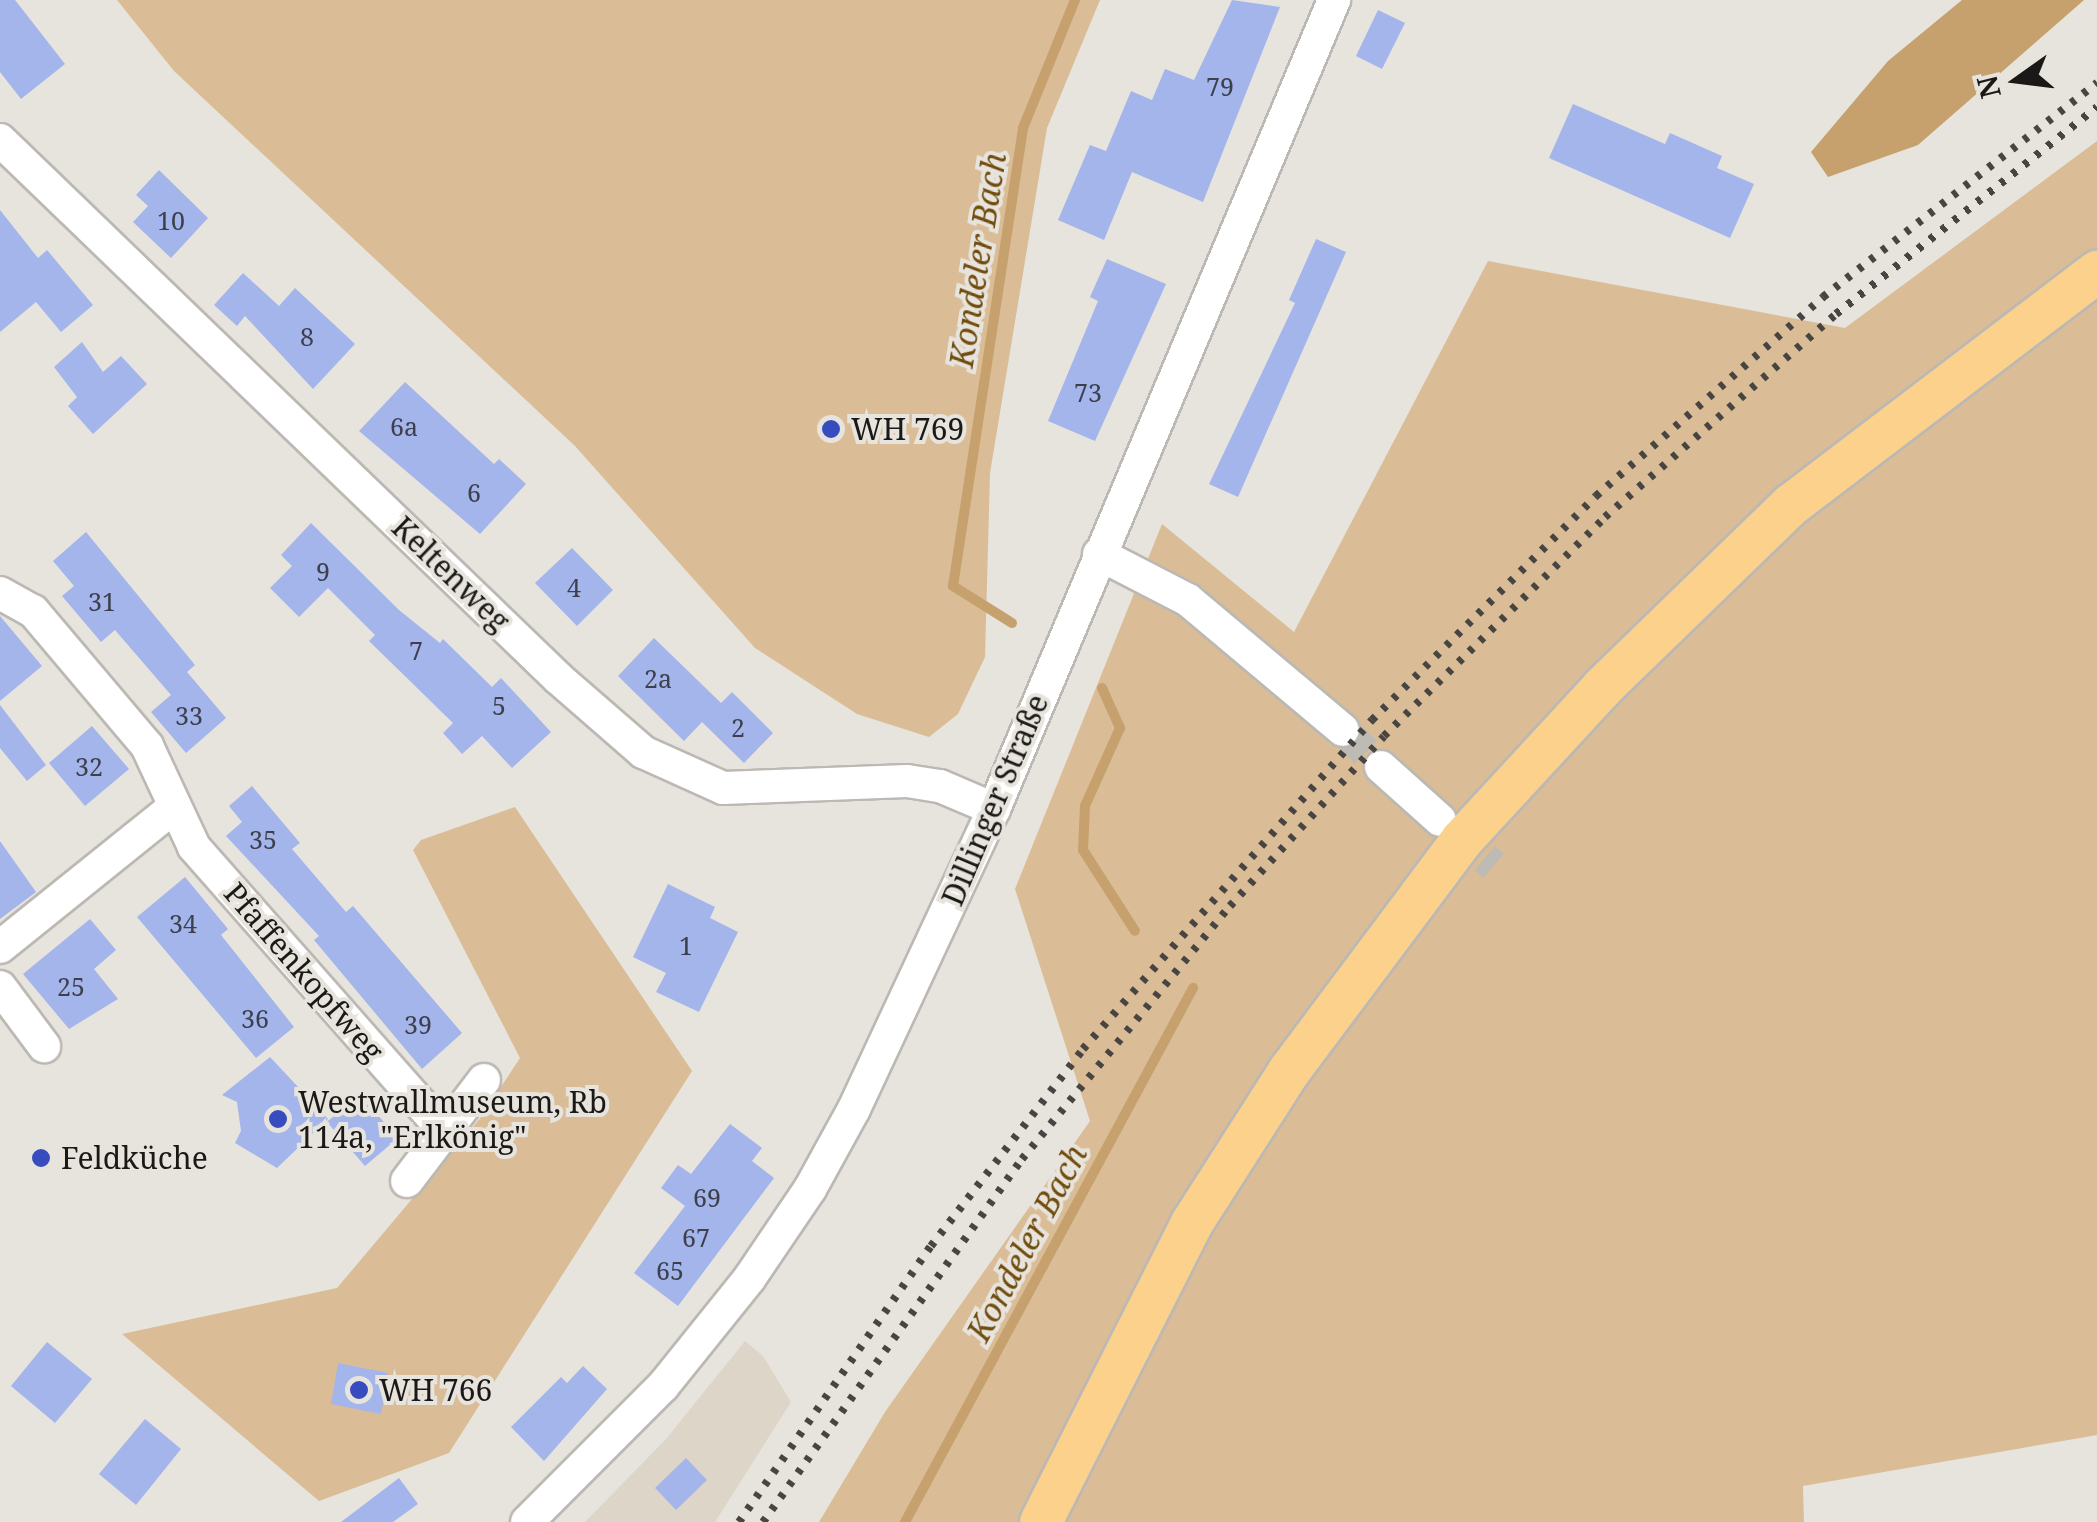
<!DOCTYPE html>
<meta charset="utf-8">
<style>
body{margin:0}
#map{position:relative;width:2097px;height:1522px;overflow:hidden;background:#e7e3dd;font-family:"Noto Serif",serif}
div>[style]{position:absolute}
.built>*{inset:0;background:#ded5c9}
.green>*{inset:0;background:#dabd96}
.water>*{inset:0;background:#c6a16e}
.stream>*{height:10px;margin:-5px;padding:0 5px;transform-origin:5px;border-radius:5px;background:#c6a16e}
.building>*{inset:0;background:#a3b5eb}
.minor-tunnel>*{height:32px;margin-top:-16px;transform-origin:0;background:repeating-linear-gradient(90deg,#bebbb5 0 32px,transparent 0 48px)}
.roads{filter:drop-shadow(2px 0 #bcb8b3) drop-shadow(-2px 0 #bcb8b3) drop-shadow(0 2px #bcb8b3) drop-shadow(0 -2px #bcb8b3)}
.minor>*{height:32px;margin:-16px;padding:0 16px;transform-origin:16px;border-radius:16px;background:#fff}
.major>*{height:42px;margin:-21px;padding:0 21px;transform-origin:21px;border-radius:21px;background:#fbd18b}
.rail>*{height:8px;margin-top:-4px;transform-origin:0;background:repeating-linear-gradient(90deg,#474441 0 5px,transparent 0 15px)}
.dots>*{width:28px;height:28px;translate:-50% -50%;box-sizing:border-box;border:5px solid #e7e3dd;border-radius:50%}
span{translate:-50% -50%;white-space:nowrap;text-align:center;line-height:1.15;-webkit-text-stroke:8px #e7e3dd;paint-order:stroke}
.number-label{font-size:25px;color:#3d404c}
.number-label span{-webkit-text-stroke-width:0}
.poi-label{font-size:30px;color:#1b1917}
.left{translate:0 -50%;text-align:left}
.street-label{font-size:30px;color:#1b1917}
.water-label{font-size:32px;color:#704c0d;font-style:italic}
.north{position:absolute;left:1967px;top:30px;width:100px;height:100px;-webkit-text-stroke:8px #e7e3dd;paint-order:stroke;rotate:256deg;font-size:28px;font-weight:700;line-height:40px;text-align:center;color:#1b1917}
.north::after{content:'';display:block;margin:auto;width:35px;height:45px;background:#1b1917;clip-path:polygon(50% 0,100% 100%,50% 72%,0 100%)}
</style>
<div id="map">
<div class="built">
<i style="clip-path:polygon(745px 1341px,763px 1356px,791px 1402px,715px 1522px,585px 1522px,666px 1439px)"></i>
</div>
<div class="green">
<i style="clip-path:polygon(117px 0,1100px 0,1047px 128px,990px 473px,985px 657px,958px 714px,929px 737px,857px 714px,755px 648px,575px 446px,174px 71px)"></i>
<i style="clip-path:polygon(2097px 141px,2097px 1435px,1803px 1486px,1804px 1522px,819px 1522px,885px 1412px,1090px 1121px,1015px 889px,1162px 524px,1294px 632px,1488px 261px,1845px 328px)"></i>
<i style="clip-path:polygon(515px 807px,692px 1071px,449px 1453px,319px 1501px,122px 1334px,337px 1288px,482px 1116px,520px 1058px,413px 850px,421px 840px)"></i>
</div>
<div class="water">
<i style="clip-path:polygon(1962px 0,2084px 0,1918px 145px,1828px 177px,1811px 152px,1888px 61px)"></i>
</div>
<div class="stream">
<i style="left:1012px;top:623px;width:70px;rotate:-147.9deg"></i>
<i style="left:953px;top:586px;width:463px;rotate:-81.3deg"></i>
<i style="left:1023px;top:128px;width:138px;rotate:-67.9deg"></i>
<i style="left:1102px;top:688px;width:44px;rotate:65.8deg"></i>
<i style="left:1120px;top:728px;width:85px;rotate:114.2deg"></i>
<i style="left:1085px;top:806px;width:44px;rotate:92.6deg"></i>
<i style="left:1083px;top:850px;width:96px;rotate:57.3deg"></i>
<i style="left:905px;top:1522px;width:607px;rotate:-61.66deg"></i>
</div>
<div class="building">
<i style="clip-path:polygon(0 0,15px 0,65px 64px,21px 99px,0 72px)"></i>
<i style="clip-path:polygon(1232px 0,1280px 7px,1203px 202px,1132px 172px,1104px 240px,1058px 220px,1090px 145px,1106px 151px,1131px 91px,1152px 100px,1165px 69px,1194px 80px)"></i>
<i style="clip-path:polygon(1378px 10px,1405px 23px,1382px 69px,1356px 56px)"></i>
<i style="clip-path:polygon(1573px 104px,1665px 144px,1670px 133px,1722px 156px,1717px 168px,1754px 184px,1730px 238px,1549px 158px)"></i>
<i style="clip-path:polygon(159px 170px,208px 218px,171px 258px,133px 222px,148px 206px,136px 195px)"></i>
<i style="clip-path:polygon(0 210px,38px 258px,47px 250px,93px 305px,61px 332px,36px 302px,0 332px)"></i>
<i style="clip-path:polygon(1316px 239px,1346px 252px,1238px 497px,1209px 484px,1295px 303px,1289px 300px)"></i>
<i style="clip-path:polygon(1107px 259px,1166px 284px,1095px 441px,1048px 421px,1098px 301px,1090px 297px)"></i>
<i style="clip-path:polygon(243px 273px,279px 306px,295px 288px,355px 344px,313px 389px,245px 316px,237px 326px,214px 305px)"></i>
<i style="clip-path:polygon(82px 342px,103px 372px,121px 356px,147px 384px,93px 434px,68px 406px,77px 397px,54px 367px)"></i>
<i style="clip-path:polygon(405px 382px,494px 464px,499px 459px,526px 484px,480px 534px,359px 431px)"></i>
<i style="clip-path:polygon(311px 523px,399px 610px,440px 643px,443px 639px,492px 687px,501px 678px,551px 732px,512px 768px,482px 736px,462px 754px,443px 733px,453px 723px,369px 641px,375px 635px,328px 588px,299px 617px,270px 588px,292px 566px,281px 555px)"></i>
<i style="clip-path:polygon(86px 532px,195px 665px,187px 672px,226px 718px,186px 753px,151px 712px,171px 695px,115px 630px,101px 642px,62px 596px,74px 586px,53px 561px)"></i>
<i style="clip-path:polygon(572px 548px,613px 590px,577px 626px,535px 583px)"></i>
<i style="clip-path:polygon(0 616px,42px 666px,0 701px)"></i>
<i style="clip-path:polygon(654px 638px,721px 703px,732px 692px,773px 733px,744px 763px,702px 722px,684px 741px,618px 676px)"></i>
<i style="clip-path:polygon(0 705px,46px 765px,27px 781px,0 748px)"></i>
<i style="clip-path:polygon(92px 726px,129px 769px,85px 806px,49px 763px)"></i>
<i style="clip-path:polygon(252px 786px,300px 843px,292px 849px,346px 912px,353px 906px,462px 1033px,422px 1069px,314px 940px,319px 936px,226px 836px,242px 822px,229px 806px)"></i>
<i style="clip-path:polygon(0 841px,36px 892px,0 919px)"></i>
<i style="clip-path:polygon(185px 877px,228px 929px,221px 935px,294px 1027px,256px 1058px,137px 917px)"></i>
<i style="clip-path:polygon(668px 884px,715px 907px,710px 918px,738px 932px,699px 1012px,656px 992px,666px 973px,633px 957px)"></i>
<i style="clip-path:polygon(90px 919px,116px 950px,94px 969px,118px 999px,69px 1029px,23px 974px)"></i>
<i style="clip-path:polygon(270px 1057px,328px 1119px,277px 1168px,235px 1143px,241px 1131px,237px 1102px,222px 1095px)"></i>
<i style="clip-path:polygon(359px 1094px,398px 1138px,365px 1166px,327px 1122px)"></i>
<i style="clip-path:polygon(730px 1124px,762px 1148px,752px 1161px,774px 1178px,678px 1306px,634px 1273px,685px 1206px,661px 1188px,678px 1165px,691px 1174px)"></i>
<i style="clip-path:polygon(47px 1342px,92px 1379px,55px 1423px,11px 1386px)"></i>
<i style="clip-path:polygon(338px 1363px,388px 1373px,381px 1414px,331px 1404px)"></i>
<i style="clip-path:polygon(583px 1366px,607px 1389px,544px 1461px,511px 1427px,561px 1377px,567px 1383px)"></i>
<i style="clip-path:polygon(145px 1419px,181px 1449px,136px 1505px,99px 1474px)"></i>
<i style="clip-path:polygon(686px 1458px,707px 1480px,676px 1510px,655px 1488px)"></i>
<i style="clip-path:polygon(399px 1478px,418px 1504px,393px 1522px,341px 1522px)"></i>
</div>
<div class="minor-tunnel">
<i style="left:1343px;top:730px;width:53px;rotate:44.2deg"></i>
<i style="left:1448px;top:827px;width:60px;rotate:40.3deg"></i>
</div>
<div class="roads">
<div class="minor">
<i style="left:0;top:140px;width:775px;rotate:43.95deg"></i>
<i style="left:558px;top:678px;width:113px;rotate:41deg"></i>
<i style="left:643px;top:752px;width:88px;rotate:24.2deg"></i>
<i style="left:723px;top:788px;width:184px;rotate:-2.2deg"></i>
<i style="left:907px;top:781px;width:33px;rotate:9deg"></i>
<i style="left:940px;top:786px;width:59px;rotate:23.1deg"></i>
<i style="left:1099px;top:554px;width:100px;rotate:27.3deg"></i>
<i style="left:1188px;top:600px;width:202px;rotate:40deg"></i>
<i style="left:0;top:593px;width:38px;rotate:29deg"></i>
<i style="left:33px;top:611px;width:177px;rotate:49.8deg"></i>
<i style="left:147px;top:746px;width:111px;rotate:65deg"></i>
<i style="left:194px;top:847px;width:378px;rotate:48.6deg"></i>
<i style="left:1381px;top:767px;width:79px;rotate:41.9deg"></i>
<i style="left:0;top:947px;width:222px;rotate:-38.8deg"></i>
<i style="left:0;top:987px;width:74px;rotate:53.3deg"></i>
<i style="left:407px;top:1181px;width:127px;rotate:-52.7deg"></i>
<i style="left:527px;top:1522px;width:192px;rotate:-45deg"></i>
<i style="left:663px;top:1386px;width:137px;rotate:-51.2deg"></i>
<i style="left:749px;top:1279px;width:109px;rotate:-55.9deg"></i>
<i style="left:810px;top:1189px;width:91px;rotate:-61.2deg"></i>
<i style="left:854px;top:1109px;width:331px;rotate:-65deg"></i>
<i style="left:994px;top:809px;width:878px;rotate:-67.2deg"></i>
</div>
<div class="major">
<i style="left:1041px;top:1522px;width:335px;rotate:-63.2deg"></i>
<i style="left:1192px;top:1223px;width:182px;rotate:-57.4deg"></i>
<i style="left:1290px;top:1070px;width:287px;rotate:-53.2deg"></i>
<i style="left:1462px;top:840px;width:208px;rotate:-47.3deg"></i>
<i style="left:1603px;top:687px;width:262px;rotate:-44.1deg"></i>
<i style="left:1791px;top:505px;width:385px;rotate:-37.3deg"></i>
</div>
</div>
<div class="rail">
<i style="left:739px;top:1522px;width:336px;rotate:-55.2deg"></i>
<i style="left:931px;top:1246px;width:249px;rotate:-52.3deg"></i>
<i style="left:1083px;top:1049px;width:438px;rotate:-48.7deg"></i>
<i style="left:1372px;top:720px;width:317px;rotate:-45deg"></i>
<i style="left:1596px;top:496px;width:302px;rotate:-41.2deg"></i>
<i style="left:1823px;top:297px;width:348px;rotate:-38deg"></i>
<i style="left:763px;top:1522px;width:446px;rotate:-54.5deg"></i>
<i style="left:1022px;top:1159px;width:328px;rotate:-50.6deg"></i>
<i style="left:1230px;top:906px;width:229px;rotate:-47.8deg"></i>
<i style="left:1384px;top:736px;width:311px;rotate:-44.7deg"></i>
<i style="left:1605px;top:517px;width:308px;rotate:-41.3deg"></i>
<i style="left:1836px;top:314px;width:333px;rotate:-38.4deg"></i>
</div>
<div class="dots">
<i style="left:831px;top:429px;background:#374dbf"></i>
<i style="left:278px;top:1119px;background:#374dbf"></i>
<i style="left:41px;top:1158px;background:#374dbf"></i>
<i style="left:359px;top:1390px;background:#374dbf"></i>
</div>
<div class="number-label">
<span style="left:1220px;top:86px">79</span>
<span style="left:171px;top:220px">10</span>
<span style="left:307px;top:336px">8</span>
<span style="left:1088px;top:392px">73</span>
<span style="left:404px;top:426px">6a</span>
<span style="left:474px;top:492px">6</span>
<span style="left:323px;top:571px">9</span>
<span style="left:574px;top:587px">4</span>
<span style="left:102px;top:601px">31</span>
<span style="left:416px;top:650px">7</span>
<span style="left:658px;top:678px">2a</span>
<span style="left:499px;top:705px">5</span>
<span style="left:189px;top:715px">33</span>
<span style="left:738px;top:727px">2</span>
<span style="left:89px;top:766px">32</span>
<span style="left:263px;top:839px">35</span>
<span style="left:183px;top:923px">34</span>
<span style="left:686px;top:945px">1</span>
<span style="left:71px;top:986px">25</span>
<span style="left:255px;top:1018px">36</span>
<span style="left:418px;top:1024px">39</span>
<span style="left:707px;top:1197px">69</span>
<span style="left:696px;top:1237px">67</span>
<span style="left:670px;top:1270px">65</span>
</div>
<div class="poi-label">
<span class="left" style="left:851px;top:429px">WH 769</span>
<span class="left" style="left:298px;top:1119px">Westwallmuseum, Rb<br>114a, "Erlkönig"</span>
<span class="left" style="left:61px;top:1158px">Feldküche</span>
<span class="left" style="left:379px;top:1390px">WH 766</span>
</div>
<div class="street-label">
<span style="left:451px;top:574px;rotate:44deg">Keltenweg</span>
<span style="left:995px;top:800px;rotate:-67deg">Dillinger Straße</span>
<span style="left:304px;top:972px;rotate:49deg">Pfaffenkopfweg</span>
</div>
<div class="water-label">
<span style="left:978px;top:260px;rotate:-81deg">Kondeler Bach</span>
<span style="left:1027px;top:1243px;rotate:-62deg">Kondeler Bach</span>
</div>
<div class="north">N</div>
</div>
